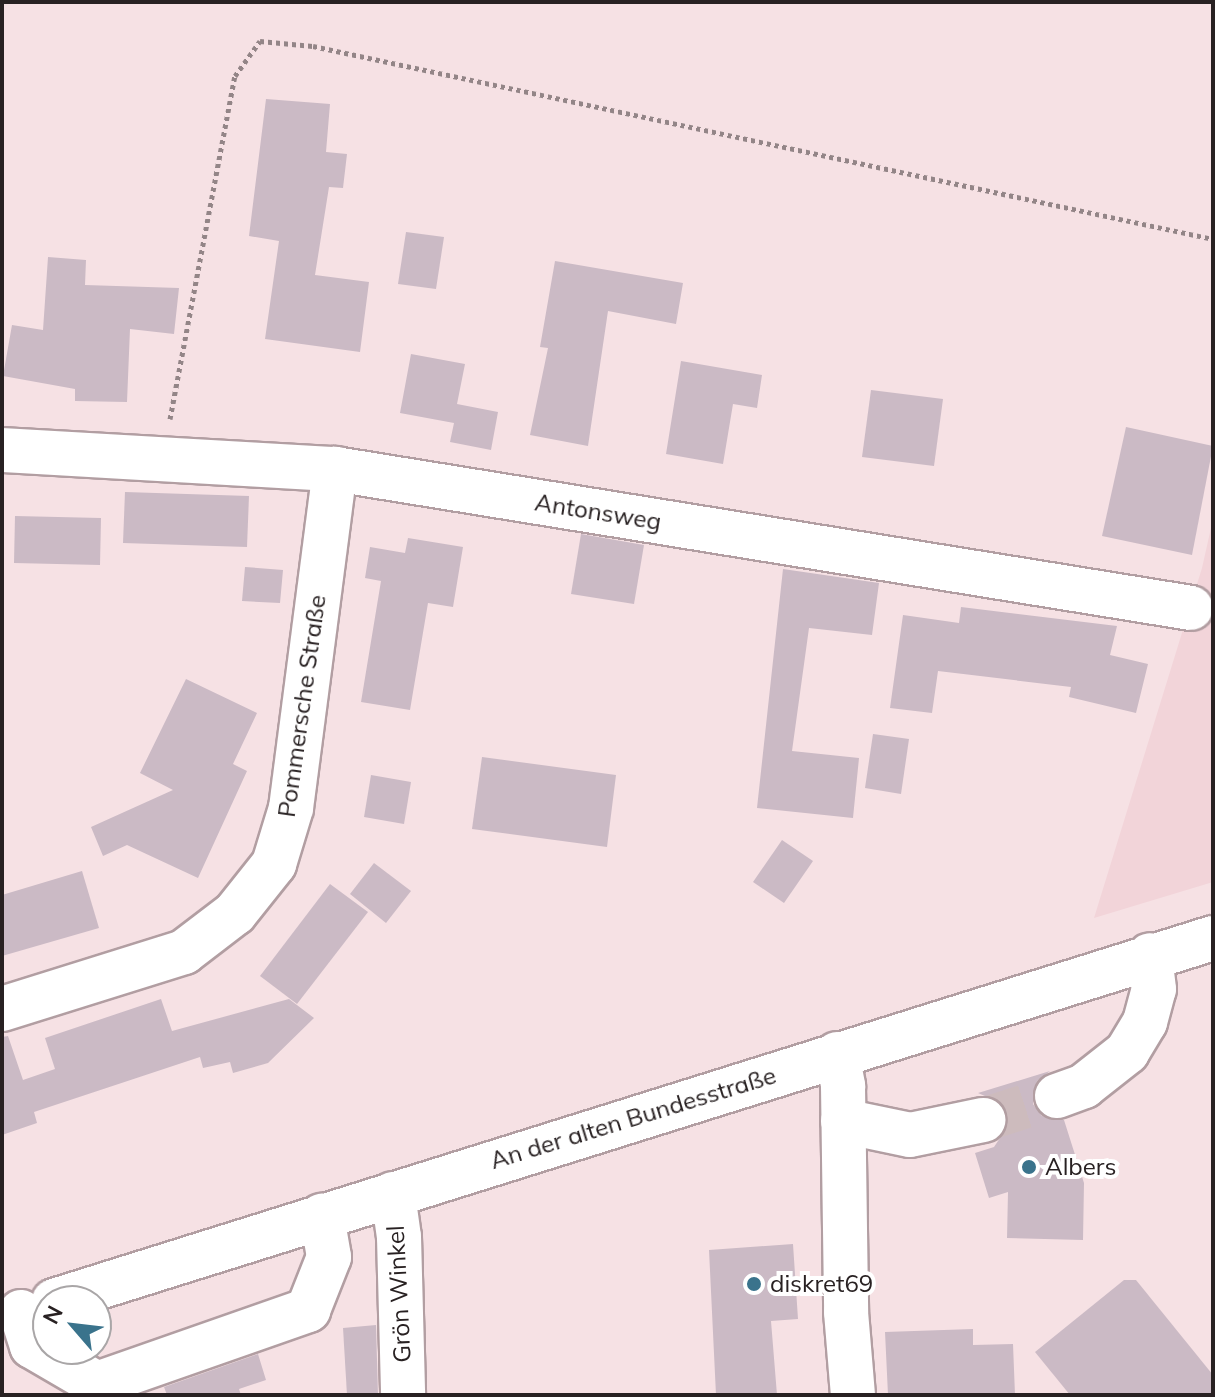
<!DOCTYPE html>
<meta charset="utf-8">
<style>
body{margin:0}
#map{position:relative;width:1215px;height:1397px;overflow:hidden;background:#f6e1e4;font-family:Mulish,sans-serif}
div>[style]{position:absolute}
.built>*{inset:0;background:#f2d4d9}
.building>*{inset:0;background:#cbbac5}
.minor-tunnel>*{height:44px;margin-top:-22px;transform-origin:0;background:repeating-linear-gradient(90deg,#cdbbbd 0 44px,transparent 0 66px)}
.path>*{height:5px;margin-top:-2.5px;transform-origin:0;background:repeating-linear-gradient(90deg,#938587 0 4px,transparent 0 8px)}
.roads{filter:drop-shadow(2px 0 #b29ea2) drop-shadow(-2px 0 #b29ea2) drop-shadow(0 2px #b29ea2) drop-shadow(0 -2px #b29ea2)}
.minor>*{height:44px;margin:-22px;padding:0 22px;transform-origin:22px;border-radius:22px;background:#fff}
.dots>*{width:22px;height:22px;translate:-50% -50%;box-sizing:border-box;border:4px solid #fff;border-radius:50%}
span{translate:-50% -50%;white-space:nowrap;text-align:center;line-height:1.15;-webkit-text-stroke:8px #fff;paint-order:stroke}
.street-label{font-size:24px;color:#282122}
.poi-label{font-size:24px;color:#282122}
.left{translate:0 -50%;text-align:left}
.frame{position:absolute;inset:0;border:4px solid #282122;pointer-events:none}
.north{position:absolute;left:32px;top:1285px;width:80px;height:80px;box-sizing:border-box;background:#fff;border:2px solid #a9a6a7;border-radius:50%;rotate:298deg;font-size:22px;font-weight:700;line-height:32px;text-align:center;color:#282122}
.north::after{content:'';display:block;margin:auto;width:28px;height:36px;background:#3a738c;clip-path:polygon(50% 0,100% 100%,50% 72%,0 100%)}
</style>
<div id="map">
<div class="built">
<i style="clip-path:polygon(1213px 519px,1213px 882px,1094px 918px,1202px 568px)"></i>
</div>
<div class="building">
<i style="clip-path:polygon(266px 99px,330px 104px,326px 152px,347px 154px,343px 188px,329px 187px,315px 275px,369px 282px,360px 352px,265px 339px,279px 241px,249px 236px)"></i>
<i style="clip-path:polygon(406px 232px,444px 237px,436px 289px,398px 284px)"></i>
<i style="clip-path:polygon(48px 257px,86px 260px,85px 285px,179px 288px,174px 334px,130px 329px,127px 402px,75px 401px,75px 389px,3px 376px,12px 325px,43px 330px)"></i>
<i style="clip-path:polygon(555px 261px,683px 283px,676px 324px,608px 311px,588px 446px,530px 435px,548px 348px,540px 347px)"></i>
<i style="clip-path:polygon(411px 354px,465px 364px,457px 404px,498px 412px,491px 450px,450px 442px,454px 423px,400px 413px)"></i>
<i style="clip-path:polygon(681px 361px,762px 375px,757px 408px,733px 404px,723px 464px,666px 454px)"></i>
<i style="clip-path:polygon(871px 390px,943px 399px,934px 466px,862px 457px)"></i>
<i style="clip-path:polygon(1126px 427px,1213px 446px,1192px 555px,1102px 536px)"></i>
<i style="clip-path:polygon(125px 492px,249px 496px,247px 547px,123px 543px)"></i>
<i style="clip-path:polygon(15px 516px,101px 518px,100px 565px,14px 563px)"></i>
<i style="clip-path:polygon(581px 534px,644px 545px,634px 604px,571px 594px)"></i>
<i style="clip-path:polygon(408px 538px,463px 547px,453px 607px,428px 603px,410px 710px,361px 702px,381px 581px,365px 578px,370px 547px,405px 553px)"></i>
<i style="clip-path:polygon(245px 567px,283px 570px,280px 603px,242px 601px)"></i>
<i style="clip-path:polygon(783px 569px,879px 583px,872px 635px,809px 628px,792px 751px,859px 758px,853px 818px,757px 808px)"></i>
<i style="clip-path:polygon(961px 607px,1117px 626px,1110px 655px,1148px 664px,1136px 713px,1069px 697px,1071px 687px,938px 671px,932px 713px,890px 708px,903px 615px,959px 623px)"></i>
<i style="clip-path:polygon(186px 679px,257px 713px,233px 764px,247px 771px,198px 878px,127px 845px,103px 856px,91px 827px,173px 790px,140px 773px)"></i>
<i style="clip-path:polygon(873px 734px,909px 739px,901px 794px,865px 788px)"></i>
<i style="clip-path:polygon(482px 757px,616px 775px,607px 847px,472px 829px)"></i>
<i style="clip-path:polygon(371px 775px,411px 782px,404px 824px,364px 817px)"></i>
<i style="clip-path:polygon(782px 840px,813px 861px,784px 903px,753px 882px)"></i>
<i style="clip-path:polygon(374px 863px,411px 891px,386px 923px,350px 894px)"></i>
<i style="clip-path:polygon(82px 871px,99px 928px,2px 956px,2px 895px)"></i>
<i style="clip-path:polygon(330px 884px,368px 912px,297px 1004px,260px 976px)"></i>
<i style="clip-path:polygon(161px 999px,172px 1031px,289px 999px,314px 1018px,268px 1063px,233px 1073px,230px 1062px,203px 1068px,200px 1057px,34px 1112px,37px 1123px,2px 1135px,2px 1037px,8px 1036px,23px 1080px,55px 1069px,45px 1038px)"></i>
<i style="clip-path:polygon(1050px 1071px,1037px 1081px,1033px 1104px,1042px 1116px,1064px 1120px,1084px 1183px,1083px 1240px,1007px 1238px,1008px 1192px,989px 1198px,975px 1153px,994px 1147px,1006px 1129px,1007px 1114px,1001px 1103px,978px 1093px)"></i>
<i style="clip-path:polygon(793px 1244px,798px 1319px,771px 1321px,777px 1395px,716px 1395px,709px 1250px)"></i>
<i style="clip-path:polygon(1124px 1280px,1136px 1280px,1213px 1375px,1213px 1395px,1070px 1395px,1035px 1352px)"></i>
<i style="clip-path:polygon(376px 1325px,378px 1395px,347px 1395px,343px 1328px)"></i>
<i style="clip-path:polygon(973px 1329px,973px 1345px,1013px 1344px,1015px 1395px,888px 1395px,885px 1332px)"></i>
<i style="clip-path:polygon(258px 1354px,266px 1380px,239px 1389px,241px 1395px,167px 1395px,164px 1387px)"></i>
</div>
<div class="minor-tunnel">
<i style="left:983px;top:1120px;width:78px;rotate:-18deg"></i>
</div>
<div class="path">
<i style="left:170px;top:419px;width:349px;rotate:-79.3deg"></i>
<i style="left:235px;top:76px;width:43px;rotate:-54.5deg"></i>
<i style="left:260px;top:41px;width:53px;rotate:5.4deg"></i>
<i style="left:313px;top:46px;width:920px;rotate:12.1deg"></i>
</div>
<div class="roads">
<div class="minor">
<i style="left:2px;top:450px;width:334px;rotate:3.3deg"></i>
<i style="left:335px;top:469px;width:867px;rotate:9.22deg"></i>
<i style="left:2px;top:1009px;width:191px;rotate:-17.4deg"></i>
<i style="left:184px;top:952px;width:64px;rotate:-37.4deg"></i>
<i style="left:235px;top:913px;width:63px;rotate:-51.5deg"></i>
<i style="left:274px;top:864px;width:59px;rotate:-73.1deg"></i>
<i style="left:291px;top:808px;width:342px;rotate:-82.6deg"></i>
<i style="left:837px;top:1054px;width:33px;rotate:79deg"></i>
<i style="left:843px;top:1086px;width:226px;rotate:89.2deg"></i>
<i style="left:846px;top:1312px;width:83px;rotate:85.2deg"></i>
<i style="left:1057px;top:1096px;width:29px;rotate:-20deg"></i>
<i style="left:1084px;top:1086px;width:55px;rotate:-38.3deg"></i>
<i style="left:1127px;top:1052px;width:35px;rotate:-59deg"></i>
<i style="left:1145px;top:1022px;width:34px;rotate:-75deg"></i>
<i style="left:1154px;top:989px;width:34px;rotate:-97deg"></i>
<i style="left:843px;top:1121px;width:68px;rotate:11.8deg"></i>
<i style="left:910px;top:1135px;width:75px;rotate:-11.6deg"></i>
<i style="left:393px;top:1194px;width:43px;rotate:82.1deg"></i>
<i style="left:399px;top:1237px;width:158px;rotate:88.5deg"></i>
<i style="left:54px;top:1301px;width:1215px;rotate:-17.39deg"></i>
<i style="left:21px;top:1312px;width:36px;rotate:72deg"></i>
<i style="left:32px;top:1346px;width:75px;rotate:30.3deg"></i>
<i style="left:97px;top:1384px;width:224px;rotate:-19.3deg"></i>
<i style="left:308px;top:1310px;width:57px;rotate:-68.4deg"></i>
<i style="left:329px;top:1257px;width:42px;rotate:-99.7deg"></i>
</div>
</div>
<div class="dots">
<i style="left:1029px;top:1167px;background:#3a738c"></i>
<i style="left:754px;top:1284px;background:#3a738c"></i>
</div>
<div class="street-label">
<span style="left:598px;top:512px;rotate:9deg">Antonsweg</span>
<span style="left:302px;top:706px;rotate:-82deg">Pommersche Straße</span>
<span style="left:633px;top:1118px;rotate:-17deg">An der alten Bundesstraße</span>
<span style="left:399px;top:1294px;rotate:-93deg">Grön Winkel</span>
</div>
<div class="poi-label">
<span class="left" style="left:1045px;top:1167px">Albers</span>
<span class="left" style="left:770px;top:1284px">diskret69</span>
</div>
<div class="frame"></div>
<div class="north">N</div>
</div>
